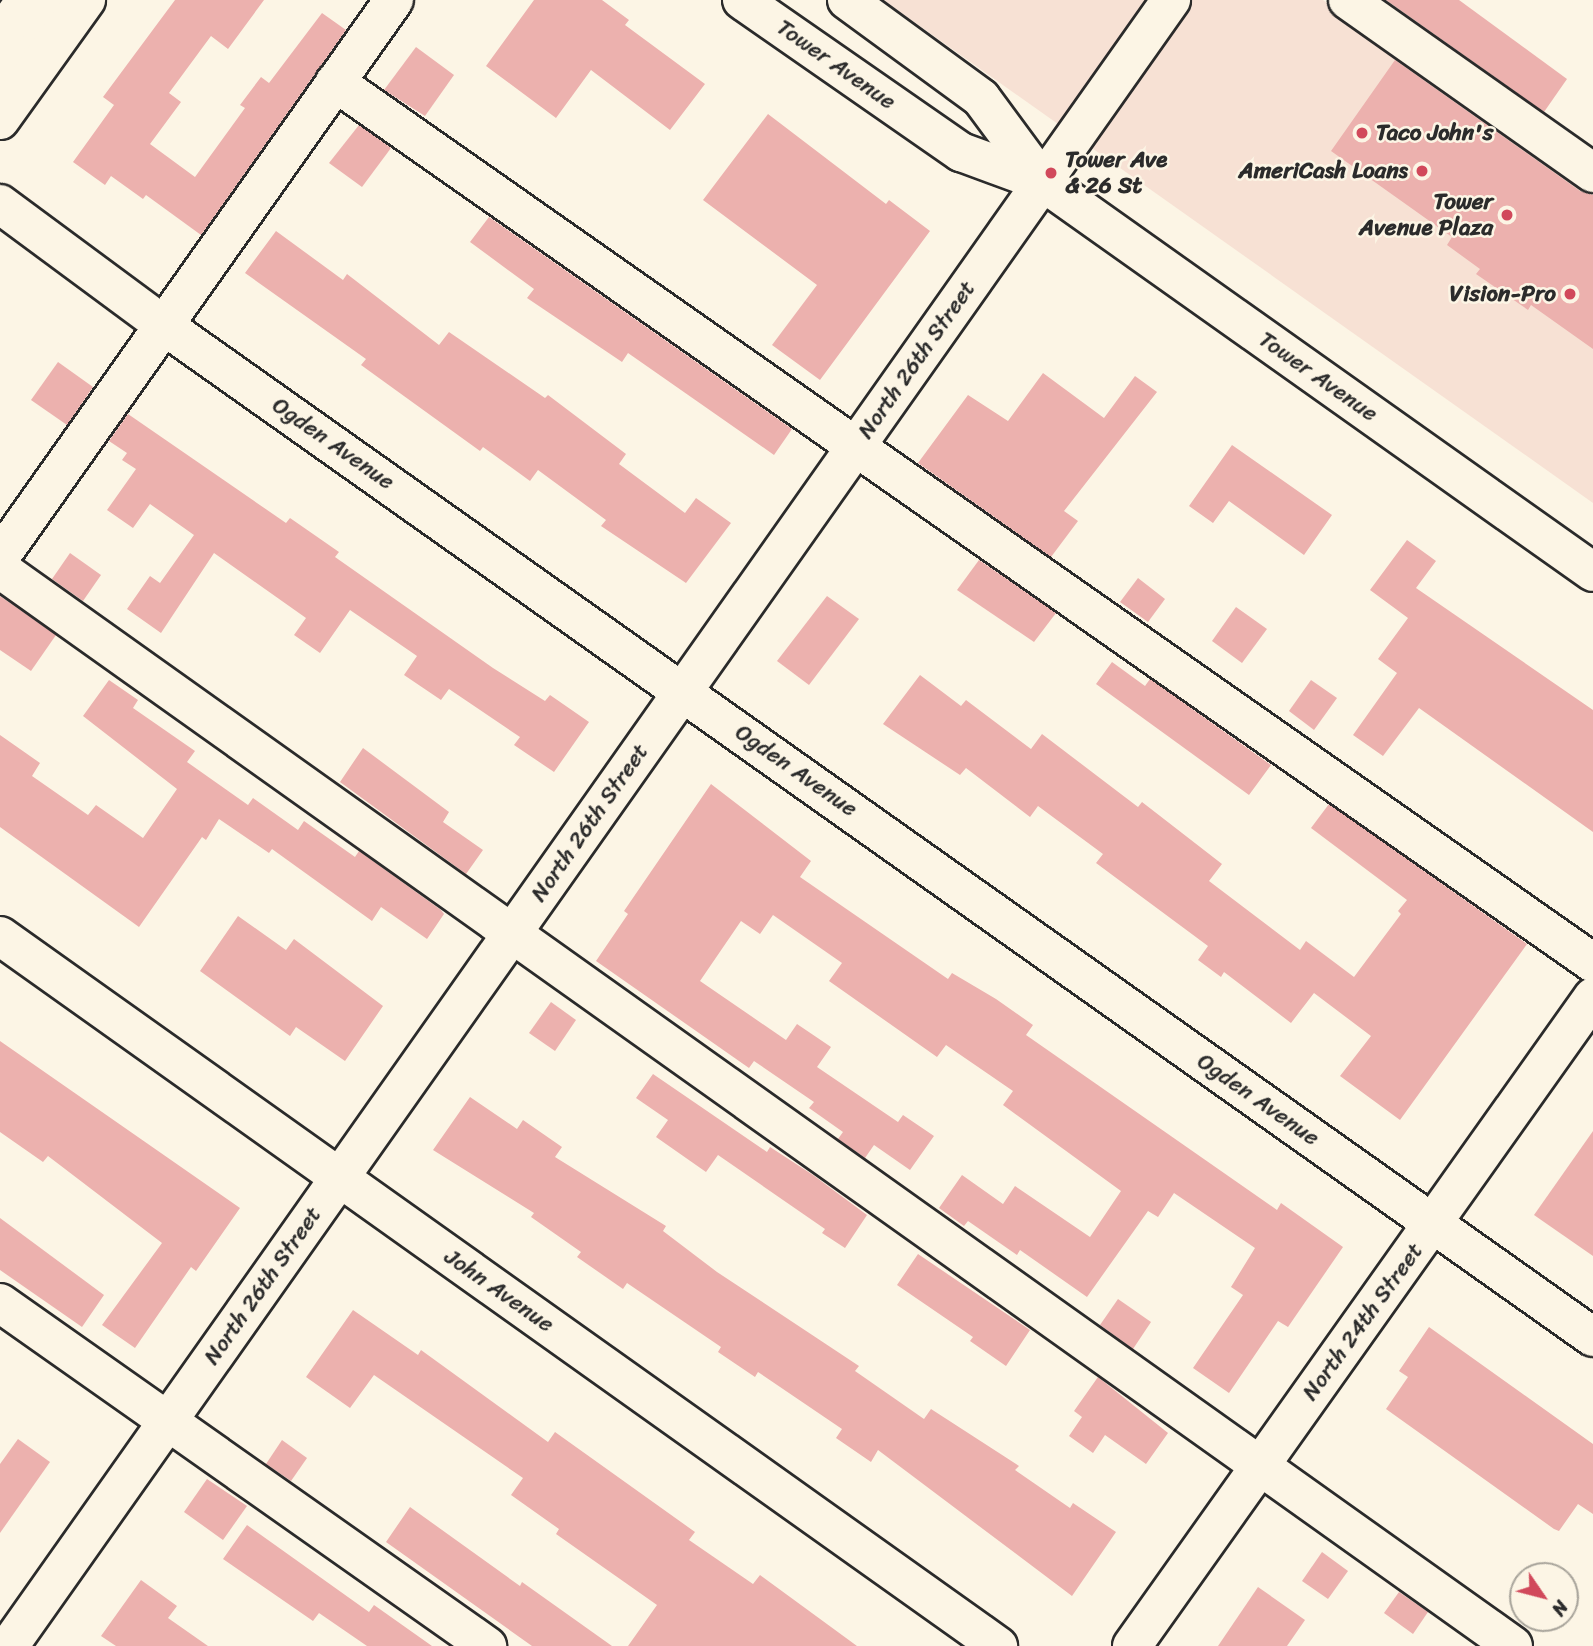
<!DOCTYPE html>
<style>
body{margin:0}
#map{position:relative;width:1593px;height:1646px;overflow:hidden;background:#fcf5e5;font-family:Sriracha,sans-serif}
div>[style]{position:absolute}
.built>*{inset:0;background:#f7e1d4}
.building>*{inset:0;background:#ecb1ae}
.roads{filter:drop-shadow(2px 0 #2b2b2b) drop-shadow(-2px 0 #2b2b2b) drop-shadow(0 2px #2b2b2b) drop-shadow(0 -2px #2b2b2b)}
.minor>*{height:38px;margin:-19px;padding:0 19px;transform-origin:19px;border-radius:19px;background:#fcf5e5}
.major>*{height:38px;margin:-19px;padding:0 19px;transform-origin:19px;border-radius:19px;background:#fcf5e5}
.dots>*{width:19px;height:19px;translate:-50% -50%;box-sizing:border-box;border:4px solid #fcf5e5;border-radius:50%}
span{translate:-50% -50%;white-space:nowrap;text-align:center;line-height:1.15;-webkit-text-stroke:5px #fcf5e5;paint-order:stroke}
.street-label{font-size:23px;color:#2b2b2b}
.poi-label{font-size:23px;color:#2b2b2b;font-weight:700}
.left{translate:0 -50%;text-align:left}
.right{translate:-100% -50%;text-align:right}
.north{position:absolute;left:1509px;top:1562px;width:70px;height:70px;box-sizing:border-box;background:#fcf5e5;border:2px solid #a8a49b;border-radius:50%;rotate:125deg;font-size:19px;font-weight:700;line-height:28px;text-align:center;color:#2b2b2b}
.north::after{content:'';display:block;margin:auto;width:24px;height:32px;background:#d1495b;clip-path:polygon(50% 0,100% 100%,50% 72%,0 100%)}
</style>
<div id="map">
<div class="built">
<i style="clip-path:polygon(883px 0,1323px 0,1593px 193px,1593px 503px)"></i>
</div>
<div class="building">
<i style="clip-path:polygon(175px 0,264px 0,228px 49px,211px 36px,169px 93px,181px 102px,150px 144px,195px 177px,245px 108px,240px 105px,261px 77px,269px 83px,322px 13px,346px 30px,201px 235px,146px 195px,143px 199px,111px 176px,105px 185px,73px 162px,114px 105px,103px 97px)"></i>
<i style="clip-path:polygon(534px 0,602px 0,629px 20px,625px 25px,705px 84px,670px 130px,591px 70px,556px 118px,486px 66px)"></i>
<i style="clip-path:polygon(1386px 0,1459px 0,1567px 79px,1544px 112px)"></i>
<i style="clip-path:polygon(416px 47px,454px 75px,425px 116px,384px 90px)"></i>
<i style="clip-path:polygon(1395px 60px,1580px 191px,1593px 195px,1593px 349px,1531px 305px,1528px 310px,1476px 274px,1480px 269px,1447px 245px,1452px 237px,1331px 151px)"></i>
<i style="clip-path:polygon(768px 114px,886px 204px,889px 200px,930px 231px,820px 380px,772px 345px,817px 285px,703px 200px)"></i>
<i style="clip-path:polygon(359px 125px,391px 148px,362px 187px,329px 163px)"></i>
<i style="clip-path:polygon(489px 217px,792px 429px,774px 455px,628px 353px,622px 362px,527px 298px,534px 289px,470px 242px)"></i>
<i style="clip-path:polygon(276px 231px,343px 280px,347px 274px,439px 345px,449px 332px,545px 398px,548px 395px,626px 454px,619px 464px,685px 513px,696px 498px,731px 523px,686px 583px,601px 526px,606px 520px,538px 470px,530px 481px,483px 447px,480px 451px,361px 365px,366px 359px,245px 273px)"></i>
<i style="clip-path:polygon(58px 362px,93px 387px,67px 425px,31px 400px)"></i>
<i style="clip-path:polygon(1043px 373px,1104px 418px,1135px 376px,1157px 392px,1064px 511px,1078px 521px,1051px 557px,918px 463px,968px 395px,1008px 421px)"></i>
<i style="clip-path:polygon(128px 414px,286px 523px,290px 518px,339px 552px,335px 557px,493px 668px,545px 701px,550px 695px,589px 722px,554px 772px,514px 745px,520px 737px,449px 689px,441px 700px,404px 675px,417px 656px,350px 610px,320px 653px,294px 635px,306px 618px,214px 553px,161px 633px,127px 609px,150px 576px,160px 583px,194px 535px,150px 504px,133px 528px,107px 510px,136px 469px,122px 460px,127px 453px,109px 441px)"></i>
<i style="clip-path:polygon(1232px 445px,1332px 515px,1304px 555px,1229px 501px,1213px 523px,1189px 506px)"></i>
<i style="clip-path:polygon(1407px 540px,1436px 561px,1416px 588px,1593px 710px,1593px 832px,1419px 708px,1383px 756px,1353px 735px,1397px 673px,1378px 659px,1408px 618px,1370px 590px)"></i>
<i style="clip-path:polygon(70px 553px,101px 575px,83px 601px,52px 579px)"></i>
<i style="clip-path:polygon(979px 560px,1056px 613px,1034px 642px,957px 590px)"></i>
<i style="clip-path:polygon(1138px 578px,1165px 599px,1148px 622px,1120px 602px)"></i>
<i style="clip-path:polygon(0 596px,56px 635px,31px 671px,0 650px)"></i>
<i style="clip-path:polygon(827px 596px,859px 619px,809px 685px,777px 661px)"></i>
<i style="clip-path:polygon(1236px 607px,1267px 629px,1242px 663px,1212px 641px)"></i>
<i style="clip-path:polygon(1112px 662px,1145px 686px,1150px 679px,1271px 765px,1249px 795px,1096px 684px)"></i>
<i style="clip-path:polygon(920px 675px,961px 706px,966px 700px,1031px 749px,1042px 734px,1138px 807px,1142px 802px,1222px 864px,1209px 881px,1300px 950px,1306px 941px,1354px 977px,1401px 914px,1398px 911px,1407px 900px,1311px 828px,1329px 804px,1527px 944px,1400px 1120px,1340px 1076px,1371px 1036px,1314px 993px,1291px 1023px,1224px 972px,1221px 977px,1198px 960px,1208px 946px,1096px 863px,1103px 854px,1038px 806px,1030px 817px,966px 768px,960px 775px,883px 724px)"></i>
<i style="clip-path:polygon(109px 680px,138px 700px,133px 708px,195px 751px,187px 762px,248px 805px,253px 798px,298px 830px,304px 821px,355px 857px,359px 851px,441px 910px,444px 914px,427px 939px,381px 907px,372px 921px,272px 849px,269px 853px,219px 819px,206px 840px,202px 837px,139px 927px,0 827px,0 735px,40px 763px,32px 776px,88px 815px,96px 805px,143px 838px,177px 789px,83px 716px)"></i>
<i style="clip-path:polygon(1311px 680px,1337px 698px,1314px 730px,1289px 711px)"></i>
<i style="clip-path:polygon(363px 748px,449px 812px,443px 822px,483px 850px,466px 874px,340px 782px)"></i>
<i style="clip-path:polygon(711px 784px,811px 861px,800px 877px,948px 979px,952px 973px,996px 999px,1033px 1025px,1026px 1035px,1277px 1210px,1281px 1203px,1343px 1247px,1288px 1327px,1278px 1321px,1229px 1393px,1193px 1368px,1243px 1295px,1231px 1287px,1255px 1248px,1174px 1193px,1158px 1217px,1148px 1211px,1087px 1297px,1020px 1250px,1017px 1255px,968px 1221px,964px 1226px,939px 1208px,962px 1175px,1003px 1204px,1015px 1186px,1090px 1237px,1121px 1191px,1003px 1105px,1013px 1091px,946px 1045px,937px 1057px,829px 981px,842px 963px,773px 915px,760px 934px,741px 921px,700px 981px,786px 1040px,797px 1024px,831px 1047px,817px 1067px,898px 1122px,903px 1115px,934px 1136px,910px 1170px,874px 1145px,865px 1158px,838px 1139px,843px 1132px,809px 1108px,814px 1102px,754px 1061px,749px 1068px,596px 961px,628px 914px,624px 911px)"></i>
<i style="clip-path:polygon(238px 916px,286px 950px,294px 939px,383px 1006px,345px 1061px,296px 1027px,290px 1036px,200px 971px)"></i>
<i style="clip-path:polygon(551px 1002px,576px 1020px,555px 1051px,529px 1033px)"></i>
<i style="clip-path:polygon(0 1041px,240px 1208px,196px 1271px,191px 1267px,135px 1348px,102px 1325px,162px 1243px,48px 1156px,43px 1162px,0 1132px)"></i>
<i style="clip-path:polygon(653px 1074px,767px 1152px,770px 1147px,813px 1175px,867px 1215px,845px 1248px,822px 1233px,825px 1229px,718px 1155px,706px 1172px,656px 1137px,668px 1120px,636px 1098px)"></i>
<i style="clip-path:polygon(470px 1097px,517px 1129px,523px 1120px,562px 1147px,555px 1157px,666px 1226px,663px 1231px,717px 1272px,859px 1366px,855px 1371px,924px 1419px,931px 1409px,1019px 1466px,1015px 1470px,1070px 1508px,1073px 1503px,1116px 1532px,1072px 1596px,878px 1450px,871px 1462px,836px 1438px,842px 1429px,758px 1372px,755px 1377px,718px 1352px,721px 1347px,627px 1283px,623px 1289px,577px 1257px,581px 1252px,531px 1217px,534px 1213px,433px 1150px)"></i>
<i style="clip-path:polygon(1593px 1131px,1593px 1256px,1534px 1215px)"></i>
<i style="clip-path:polygon(0 1218px,104px 1295px,82px 1327px,0 1270px)"></i>
<i style="clip-path:polygon(918px 1254px,1030px 1330px,1006px 1366px,970px 1341px,973px 1337px,897px 1285px)"></i>
<i style="clip-path:polygon(1118px 1299px,1151px 1322px,1133px 1349px,1100px 1325px)"></i>
<i style="clip-path:polygon(353px 1310px,418px 1355px,421px 1350px,548px 1442px,555px 1432px,695px 1532px,689px 1540px,753px 1584px,760px 1575px,857px 1646px,628px 1646px,657px 1605px,556px 1534px,559px 1529px,511px 1495px,523px 1478px,374px 1375px,350px 1408px,306px 1377px)"></i>
<i style="clip-path:polygon(1429px 1327px,1593px 1444px,1593px 1514px,1578px 1504px,1559px 1531px,1554px 1529px,1386px 1409px,1408px 1377px,1399px 1371px)"></i>
<i style="clip-path:polygon(1098px 1377px,1168px 1433px,1146px 1464px,1105px 1435px,1093px 1453px,1069px 1436px,1082px 1417px,1074px 1411px)"></i>
<i style="clip-path:polygon(18px 1439px,50px 1462px,0 1533px,0 1464px)"></i>
<i style="clip-path:polygon(282px 1440px,307px 1458px,291px 1481px,266px 1464px)"></i>
<i style="clip-path:polygon(207px 1479px,247px 1506px,223px 1540px,184px 1512px)"></i>
<i style="clip-path:polygon(410px 1507px,520px 1586px,522px 1582px,612px 1646px,532px 1646px,386px 1542px)"></i>
<i style="clip-path:polygon(247px 1525px,369px 1612px,374px 1605px,432px 1646px,367px 1646px,319px 1613px,313px 1621px,223px 1559px)"></i>
<i style="clip-path:polygon(1322px 1552px,1348px 1571px,1328px 1599px,1302px 1581px)"></i>
<i style="clip-path:polygon(141px 1580px,177px 1606px,168px 1618px,208px 1646px,116px 1646px,101px 1636px)"></i>
<i style="clip-path:polygon(1258px 1587px,1305px 1620px,1287px 1646px,1218px 1646px)"></i>
<i style="clip-path:polygon(1399px 1592px,1428px 1612px,1413px 1634px,1384px 1613px)"></i>
</div>
<div class="roads">
<div class="minor">
<i style="left:1348px;top:0;width:300px;rotate:35.2deg"></i>
<i style="left:0;top:72px;width:51px;rotate:-53.8deg"></i>
<i style="left:30px;top:31px;width:34px;rotate:-64deg"></i>
<i style="left:335px;top:82px;width:1536px;rotate:35deg"></i>
<i style="left:0;top:204px;width:207px;rotate:36.5deg"></i>
<i style="left:166px;top:327px;width:1748px;rotate:35.29deg"></i>
<i style="left:0;top:557px;width:682px;rotate:-54.73deg"></i>
<i style="left:0;top:569px;width:1857px;rotate:35.44deg"></i>
<i style="left:0;top:936px;width:1225px;rotate:35.43deg"></i>
<i style="left:0;top:1303px;width:596px;rotate:35.16deg"></i>
<i style="left:9px;top:1646px;width:2015px;rotate:-54.78deg"></i>
<i style="left:1132px;top:1646px;width:796px;rotate:-54.61deg"></i>
</div>
<div class="major">
<i style="left:742px;top:0;width:267px;rotate:34.8deg"></i>
<i style="left:961px;top:152px;width:87px;rotate:20.1deg"></i>
<i style="left:1043px;top:182px;width:674px;rotate:35.34deg"></i>
<i style="left:847px;top:0;width:166px;rotate:36.2deg"></i>
<i style="left:981px;top:98px;width:104px;rotate:53.6deg"></i>
<i style="left:0;top:36px;width:44px;rotate:-54.2deg"></i>
<i style="left:0;top:120px;width:148px;rotate:-54.4deg"></i>
</div>
</div>
<div class="dots">
<i style="left:1362px;top:133px;background:#d1495b"></i>
<i style="left:1422px;top:171px;background:#d1495b"></i>
<i style="left:1051px;top:173px;background:#d1495b"></i>
<i style="left:1507px;top:215px;background:#d1495b"></i>
<i style="left:1570px;top:294px;background:#d1495b"></i>
</div>
<div class="street-label">
<span style="left:836px;top:65px;rotate:35deg">Tower Avenue</span>
<span style="left:917px;top:360px;rotate:-55deg">North 26th Street</span>
<span style="left:1318px;top:377px;rotate:35deg">Tower Avenue</span>
<span style="left:333px;top:444px;rotate:35deg">Ogden Avenue</span>
<span style="left:796px;top:771px;rotate:35deg">Ogden Avenue</span>
<span style="left:590px;top:823px;rotate:-55deg">North 26th Street</span>
<span style="left:1258px;top:1100px;rotate:35deg">Ogden Avenue</span>
<span style="left:263px;top:1286px;rotate:-55deg">North 26th Street</span>
<span style="left:499px;top:1291px;rotate:35deg">John Avenue</span>
<span style="left:1363px;top:1322px;rotate:-54deg">North 24th Street</span>
</div>
<div class="poi-label">
<span class="left" style="left:1376px;top:133px">Taco John's</span>
<span class="left" style="left:1065px;top:173px">Tower Ave<br>&amp; 26 St</span>
<span class="right" style="left:1408px;top:171px">AmeriCash Loans</span>
<span class="right" style="left:1493px;top:215px">Tower<br>Avenue Plaza</span>
<span class="right" style="left:1556px;top:294px">Vision-Pro</span>
</div>
<div class="north">N</div>
</div>
